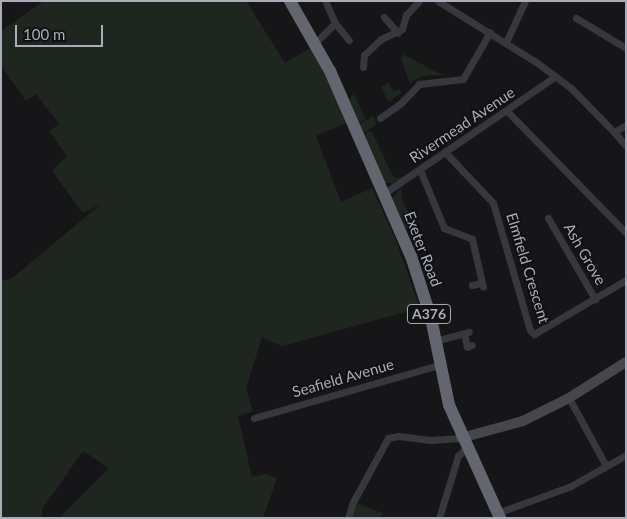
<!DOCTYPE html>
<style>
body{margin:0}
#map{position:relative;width:627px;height:519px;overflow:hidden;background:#161618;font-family:Lato,sans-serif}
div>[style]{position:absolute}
.green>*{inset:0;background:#1e261f}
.street>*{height:7px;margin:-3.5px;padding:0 3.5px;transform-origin:3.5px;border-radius:3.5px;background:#37383d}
.secondary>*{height:10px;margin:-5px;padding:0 5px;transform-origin:5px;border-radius:5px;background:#45474d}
.highway>*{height:12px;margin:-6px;padding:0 6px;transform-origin:6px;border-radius:6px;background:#63666e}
span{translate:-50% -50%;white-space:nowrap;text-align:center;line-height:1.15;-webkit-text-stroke:4px #111113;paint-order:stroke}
.shield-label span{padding:1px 4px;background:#111113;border:1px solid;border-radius:4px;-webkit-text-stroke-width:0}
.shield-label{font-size:14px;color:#a8adb8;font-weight:700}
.street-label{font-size:15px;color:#a8adb8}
.frame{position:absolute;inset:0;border:2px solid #a8adb8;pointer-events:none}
.scale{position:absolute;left:15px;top:25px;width:88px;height:22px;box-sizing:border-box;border:2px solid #a8adb8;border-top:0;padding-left:6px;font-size:15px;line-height:18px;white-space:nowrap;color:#a8adb8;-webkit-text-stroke:4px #111113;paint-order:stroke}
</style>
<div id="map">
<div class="green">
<i style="clip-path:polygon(44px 1px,246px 1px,285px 63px,312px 47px,331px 85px,346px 123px,316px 136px,341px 202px,372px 188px,395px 238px,420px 308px,282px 346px,262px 337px,246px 389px,253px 411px,238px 416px,252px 477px,265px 474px,277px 478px,263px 518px,59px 518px,109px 468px,83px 451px,42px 509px,42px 518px,1px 518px,1px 281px,11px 279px,101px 204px,83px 213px,52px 171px,67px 156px,49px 131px,59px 124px,36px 94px,26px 101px,1px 66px,1px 31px)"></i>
<i style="clip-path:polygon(404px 54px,406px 56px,443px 75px,422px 76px,410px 83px,401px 59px)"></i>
<i style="clip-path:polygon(389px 83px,393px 91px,400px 89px,401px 93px,389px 102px,381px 87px)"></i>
<i style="clip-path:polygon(354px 94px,366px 119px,359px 123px,349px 99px)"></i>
<i style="clip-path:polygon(373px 116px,377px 124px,363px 134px,359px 125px)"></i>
<i style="clip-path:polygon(371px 130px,392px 174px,395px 178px,403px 177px,393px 183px,385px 183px,364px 135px)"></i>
<i style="clip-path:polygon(401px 188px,403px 201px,416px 232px,410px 233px,405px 227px,392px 198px)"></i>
<i style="clip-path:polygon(354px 502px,382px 513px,381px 518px,350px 518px)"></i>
</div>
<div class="street">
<i style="left:438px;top:1px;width:115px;rotate:31.9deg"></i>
<i style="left:536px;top:62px;width:44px;rotate:36.6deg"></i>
<i style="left:571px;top:88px;width:62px;rotate:45.7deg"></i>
<i style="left:614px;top:132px;width:14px;rotate:-30deg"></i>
<i style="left:384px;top:17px;width:21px;rotate:49deg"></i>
<i style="left:576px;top:18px;width:58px;rotate:31deg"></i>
<i style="left:335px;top:23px;width:22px;rotate:51deg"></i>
<i style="left:316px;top:42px;width:27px;rotate:-45deg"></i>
<i style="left:335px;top:23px;width:22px;rotate:-114deg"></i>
<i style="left:506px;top:42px;width:45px;rotate:-65.1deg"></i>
<i style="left:363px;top:67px;width:12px;rotate:-85deg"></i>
<i style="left:364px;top:55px;width:23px;rotate:-43deg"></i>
<i style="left:381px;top:39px;width:23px;rotate:-25deg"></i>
<i style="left:402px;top:29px;width:15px;rotate:-74deg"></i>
<i style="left:406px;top:15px;width:19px;rotate:-47deg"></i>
<i style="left:507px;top:111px;width:170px;rotate:45.7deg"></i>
<i style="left:380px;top:118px;width:24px;rotate:-35deg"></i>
<i style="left:400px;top:104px;width:28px;rotate:-46deg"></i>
<i style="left:419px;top:84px;width:44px;rotate:-6.5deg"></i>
<i style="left:463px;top:79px;width:54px;rotate:-60.1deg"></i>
<i style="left:614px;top:132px;width:18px;rotate:49deg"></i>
<i style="left:445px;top:152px;width:70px;rotate:46.7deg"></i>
<i style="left:493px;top:203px;width:132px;rotate:73.8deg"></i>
<i style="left:530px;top:330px;width:6px;rotate:45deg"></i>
<i style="left:534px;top:334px;width:107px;rotate:-30.4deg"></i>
<i style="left:420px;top:170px;width:63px;rotate:67.5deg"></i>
<i style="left:444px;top:228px;width:30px;rotate:21deg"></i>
<i style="left:472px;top:239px;width:49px;rotate:77.1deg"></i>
<i style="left:383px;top:194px;width:209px;rotate:-34.3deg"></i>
<i style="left:548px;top:218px;width:94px;rotate:59.9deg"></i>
<i style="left:472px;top:285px;width:10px;rotate:-11deg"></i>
<i style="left:464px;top:333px;width:14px;rotate:78deg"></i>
<i style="left:467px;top:347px;width:5px;rotate:-22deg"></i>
<i style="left:435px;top:341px;width:35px;rotate:-15deg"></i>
<i style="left:569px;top:398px;width:77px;rotate:61.4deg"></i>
<i style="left:254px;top:418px;width:192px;rotate:-16deg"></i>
<i style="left:497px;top:513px;width:79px;rotate:-20deg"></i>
<i style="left:571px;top:486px;width:63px;rotate:-29.4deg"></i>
<i style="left:348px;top:518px;width:17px;rotate:-73deg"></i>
<i style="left:353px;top:502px;width:73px;rotate:-61.3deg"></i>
<i style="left:388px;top:438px;width:10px;rotate:-11deg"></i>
<i style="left:398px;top:436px;width:33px;rotate:7deg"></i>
<i style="left:431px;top:440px;width:30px;rotate:-4deg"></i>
<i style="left:439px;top:518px;width:65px;rotate:-73deg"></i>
<i style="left:458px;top:456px;width:11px;rotate:-45deg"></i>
</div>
<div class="secondary">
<i style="left:461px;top:438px;width:64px;rotate:-15.3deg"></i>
<i style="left:523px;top:421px;width:51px;rotate:-26.6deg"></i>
<i style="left:569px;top:398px;width:67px;rotate:-32.3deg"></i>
</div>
<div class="highway">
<i style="left:290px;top:1px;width:81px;rotate:60.3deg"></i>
<i style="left:330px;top:71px;width:202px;rotate:66.4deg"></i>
<i style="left:411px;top:256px;width:65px;rotate:72.1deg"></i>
<i style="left:431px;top:318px;width:89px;rotate:78.3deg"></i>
<i style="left:449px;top:405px;width:124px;rotate:65.7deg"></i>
</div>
<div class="shield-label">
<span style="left:429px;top:314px">A376</span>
</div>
<div class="street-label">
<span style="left:462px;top:125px;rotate:-34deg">Rivermead Avenue</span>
<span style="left:423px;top:249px;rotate:69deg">Exeter Road</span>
<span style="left:585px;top:254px;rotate:60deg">Ash Grove</span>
<span style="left:528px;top:268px;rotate:73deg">Elmfield Crescent</span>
<span style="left:343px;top:378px;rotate:-16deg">Seafield Avenue</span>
</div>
<div class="frame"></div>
<div class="scale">100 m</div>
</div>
